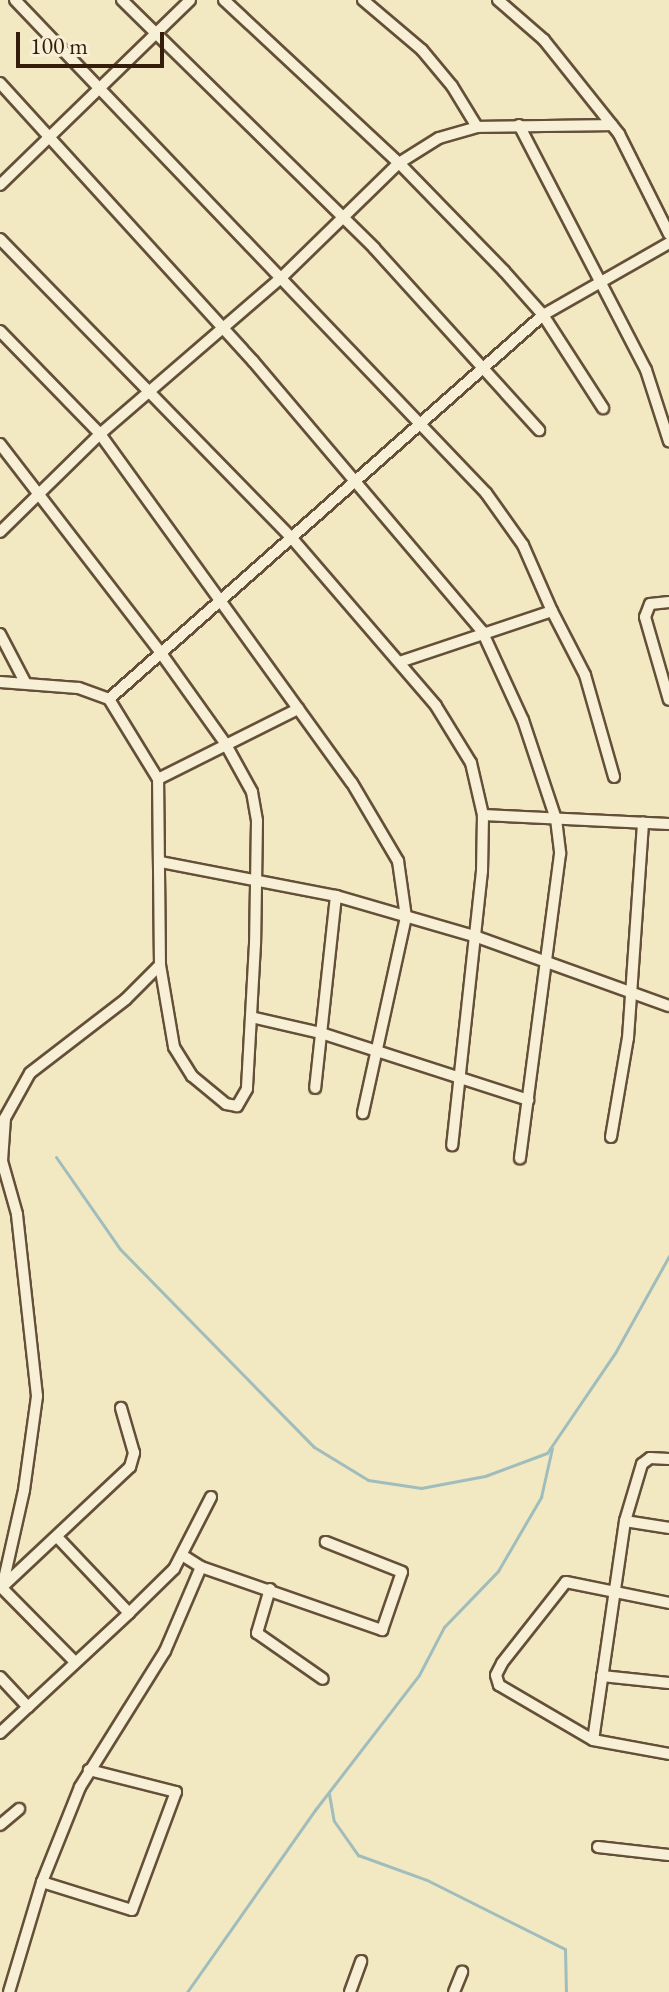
<!DOCTYPE html>
<style>
body{margin:0}
#map{position:relative;width:669px;height:1992px;overflow:hidden;background:#f2e8c1;font-family:"EB Garamond",serif}
div>[style]{position:absolute}
.stream>*{height:3px;margin:-1.5px;padding:0 1.5px;transform-origin:1.5px;border-radius:1.5px;background:#a0bdbd}
.roads{filter:drop-shadow(2px 0 #645038) drop-shadow(-2px 0 #645038) drop-shadow(0 2px #645038) drop-shadow(0 -2px #645038)}
.minor>*{height:10px;margin:-5px;padding:0 5px;transform-origin:5px;border-radius:5px;background:#f7f0d7}
span{translate:-50% -50%;white-space:nowrap;text-align:center;line-height:1.15;-webkit-text-stroke:6px #f7f0d7;paint-order:stroke}
.scale{position:absolute;left:16px;top:32px;width:148px;height:36px;box-sizing:border-box;border:4px solid #341d0b;border-top:0;padding-left:10px;font-size:24px;line-height:28px;white-space:nowrap;color:#341d0b;-webkit-text-stroke:6px #f7f0d7;paint-order:stroke}
</style>
<div id="map">
<div class="stream">
<i style="left:56px;top:1157px;width:112px;rotate:55.2deg"></i>
<i style="left:120px;top:1249px;width:277px;rotate:45.6deg"></i>
<i style="left:314px;top:1447px;width:63px;rotate:31.4deg"></i>
<i style="left:368px;top:1480px;width:54px;rotate:8.6deg"></i>
<i style="left:421px;top:1488px;width:65px;rotate:-10.6deg"></i>
<i style="left:485px;top:1476px;width:66px;rotate:-20.4deg"></i>
<i style="left:547px;top:1453px;width:121px;rotate:-55.8deg"></i>
<i style="left:615px;top:1353px;width:111px;rotate:-60.9deg"></i>
<i style="left:329px;top:1794px;width:27px;rotate:80deg"></i>
<i style="left:334px;top:1821px;width:42px;rotate:54.8deg"></i>
<i style="left:358px;top:1855px;width:73px;rotate:19.9deg"></i>
<i style="left:427px;top:1880px;width:154px;rotate:26.6deg"></i>
<i style="left:565px;top:1949px;width:43px;rotate:88.7deg"></i>
<i style="left:187px;top:1992px;width:223px;rotate:-54.9deg"></i>
<i style="left:315px;top:1810px;width:170px;rotate:-52.4deg"></i>
<i style="left:419px;top:1675px;width:54px;rotate:-62.5deg"></i>
<i style="left:444px;top:1627px;width:78px;rotate:-46deg"></i>
<i style="left:498px;top:1571px;width:86px;rotate:-59.8deg"></i>
<i style="left:541px;top:1497px;width:50px;rotate:-77.3deg"></i>
</div>
<div class="roads">
<div class="minor">
<i style="left:15px;top:0;width:682px;rotate:46.31deg"></i>
<i style="left:486px;top:493px;width:64px;rotate:54.6deg"></i>
<i style="left:523px;top:545px;width:72px;rotate:66.3deg"></i>
<i style="left:552px;top:611px;width:160px;rotate:161.5deg"></i>
<i style="left:122px;top:0;width:354px;rotate:44.5deg"></i>
<i style="left:374px;top:248px;width:246px;rotate:47.8deg"></i>
<i style="left:224px;top:0;width:239px;rotate:43deg"></i>
<i style="left:399px;top:163px;width:151px;rotate:45.8deg"></i>
<i style="left:504px;top:271px;width:59px;rotate:48.4deg"></i>
<i style="left:543px;top:315px;width:111px;rotate:57.2deg"></i>
<i style="left:363px;top:0;width:77px;rotate:40.3deg"></i>
<i style="left:422px;top:50px;width:47px;rotate:50.2deg"></i>
<i style="left:452px;top:86px;width:48px;rotate:58.6deg"></i>
<i style="left:498px;top:0;width:61px;rotate:41deg"></i>
<i style="left:544px;top:40px;width:120px;rotate:51.4deg"></i>
<i style="left:619px;top:134px;width:112px;rotate:63.4deg"></i>
<i style="left:0;top:83px;width:376px;rotate:47.7deg"></i>
<i style="left:253px;top:361px;width:354px;rotate:49.7deg"></i>
<i style="left:482px;top:631px;width:98px;rotate:65.3deg"></i>
<i style="left:523px;top:720px;width:104px;rotate:71.6deg"></i>
<i style="left:556px;top:819px;width:35px;rotate:83deg"></i>
<i style="left:560px;top:854px;width:307px;rotate:97.5deg"></i>
<i style="left:519px;top:125px;width:276px;rotate:62.6deg"></i>
<i style="left:646px;top:370px;width:75px;rotate:72.1deg"></i>
<i style="left:0;top:185px;width:265px;rotate:-44.2deg"></i>
<i style="left:0;top:239px;width:415px;rotate:45.7deg"></i>
<i style="left:290px;top:536px;width:224px;rotate:49.3deg"></i>
<i style="left:436px;top:706px;width:67px;rotate:58.4deg"></i>
<i style="left:471px;top:763px;width:53px;rotate:77deg"></i>
<i style="left:483px;top:815px;width:56px;rotate:91deg"></i>
<i style="left:482px;top:871px;width:276px;rotate:96.2deg"></i>
<i style="left:0;top:331px;width:144px;rotate:45.8deg"></i>
<i style="left:100px;top:434px;width:430px;rotate:54.2deg"></i>
<i style="left:352px;top:783px;width:91px;rotate:59.5deg"></i>
<i style="left:398px;top:861px;width:57px;rotate:81.9deg"></i>
<i style="left:406px;top:917px;width:201px;rotate:102.4deg"></i>
<i style="left:0;top:444px;width:267px;rotate:52.4deg"></i>
<i style="left:163px;top:656px;width:107px;rotate:54.5deg"></i>
<i style="left:225px;top:743px;width:56px;rotate:61.1deg"></i>
<i style="left:252px;top:792px;width:29px;rotate:80deg"></i>
<i style="left:257px;top:821px;width:123px;rotate:90.9deg"></i>
<i style="left:255px;top:944px;width:145px;rotate:93.2deg"></i>
<i style="left:247px;top:1089px;width:20px;rotate:120deg"></i>
<i style="left:237px;top:1106px;width:11px;rotate:-170deg"></i>
<i style="left:226px;top:1104px;width:44px;rotate:-140.5deg"></i>
<i style="left:192px;top:1076px;width:34px;rotate:-122deg"></i>
<i style="left:174px;top:1047px;width:83px;rotate:-99.7deg"></i>
<i style="left:160px;top:965px;width:186px;rotate:-90.6deg"></i>
<i style="left:158px;top:779px;width:94px;rotate:-121.5deg"></i>
<i style="left:109px;top:699px;width:33px;rotate:-160deg"></i>
<i style="left:78px;top:688px;width:78px;rotate:-175.6deg"></i>
<i style="left:0;top:532px;width:140px;rotate:-44.4deg"></i>
<i style="left:100px;top:434px;width:240px;rotate:-40.8deg"></i>
<i style="left:282px;top:277px;width:163px;rotate:-44.3deg"></i>
<i style="left:399px;top:163px;width:47px;rotate:-32deg"></i>
<i style="left:439px;top:138px;width:40px;rotate:-16deg"></i>
<i style="left:477px;top:127px;width:135px;rotate:-0.8deg"></i>
<i style="left:669px;top:602px;width:19px;rotate:174deg"></i>
<i style="left:650px;top:604px;width:14px;rotate:111deg"></i>
<i style="left:645px;top:617px;width:86px;rotate:73.9deg"></i>
<i style="left:552px;top:611px;width:72px;rotate:62.7deg"></i>
<i style="left:585px;top:675px;width:106px;rotate:74.1deg"></i>
<i style="left:0;top:634px;width:54px;rotate:62.5deg"></i>
<i style="left:109px;top:699px;width:579px;rotate:-41.5deg"></i>
<i style="left:543px;top:315px;width:145px;rotate:-29.7deg"></i>
<i style="left:158px;top:779px;width:157px;rotate:-26.6deg"></i>
<i style="left:483px;top:815px;width:186px;rotate:2.8deg"></i>
<i style="left:161px;top:862px;width:178px;rotate:11deg"></i>
<i style="left:336px;top:896px;width:193px;rotate:96.2deg"></i>
<i style="left:336px;top:896px;width:147px;rotate:16.2deg"></i>
<i style="left:477px;top:937px;width:204px;rotate:19.8deg"></i>
<i style="left:251px;top:1017px;width:72px;rotate:12.9deg"></i>
<i style="left:321px;top:1033px;width:218px;rotate:17.9deg"></i>
<i style="left:611px;top:1137px;width:100px;rotate:-80.3deg"></i>
<i style="left:628px;top:1038px;width:216px;rotate:-86deg"></i>
<i style="left:669px;top:1459px;width:19px;rotate:-177deg"></i>
<i style="left:650px;top:1458px;width:10px;rotate:143deg"></i>
<i style="left:642px;top:1464px;width:59px;rotate:106.6deg"></i>
<i style="left:625px;top:1521px;width:221px;rotate:98.3deg"></i>
<i style="left:593px;top:1740px;width:77px;rotate:10.4deg"></i>
<i style="left:625px;top:1521px;width:45px;rotate:9deg"></i>
<i style="left:182px;top:1555px;width:22px;rotate:32deg"></i>
<i style="left:201px;top:1567px;width:192px;rotate:19.2deg"></i>
<i style="left:382px;top:1630px;width:61px;rotate:-71deg"></i>
<i style="left:402px;top:1572px;width:82px;rotate:-158.5deg"></i>
<i style="left:1px;top:1588px;width:177px;rotate:-43.2deg"></i>
<i style="left:130px;top:1467px;width:15px;rotate:-74deg"></i>
<i style="left:134px;top:1453px;width:47px;rotate:-106.1deg"></i>
<i style="left:2px;top:1588px;width:100px;rotate:-77.3deg"></i>
<i style="left:24px;top:1490px;width:95px;rotate:-82.1deg"></i>
<i style="left:37px;top:1396px;width:183px;rotate:-96.3deg"></i>
<i style="left:17px;top:1214px;width:55px;rotate:-105.8deg"></i>
<i style="left:2px;top:1161px;width:43px;rotate:-86deg"></i>
<i style="left:5px;top:1118px;width:51px;rotate:-60.9deg"></i>
<i style="left:30px;top:1073px;width:121px;rotate:-37.6deg"></i>
<i style="left:126px;top:999px;width:48px;rotate:-45deg"></i>
<i style="left:2px;top:1588px;width:104px;rotate:45.4deg"></i>
<i style="left:270px;top:1589px;width:46px;rotate:106.5deg"></i>
<i style="left:257px;top:1633px;width:80px;rotate:34.9deg"></i>
<i style="left:129px;top:1613px;width:63px;rotate:-44.4deg"></i>
<i style="left:174px;top:1569px;width:81px;rotate:-62.8deg"></i>
<i style="left:602px;top:1676px;width:67px;rotate:6deg"></i>
<i style="left:0;top:1677px;width:41px;rotate:47deg"></i>
<i style="left:28px;top:1707px;width:138px;rotate:-42.9deg"></i>
<i style="left:129px;top:1613px;width:102px;rotate:-133.4deg"></i>
<i style="left:0;top:1733px;width:38px;rotate:-43deg"></i>
<i style="left:593px;top:1740px;width:109px;rotate:-149.7deg"></i>
<i style="left:499px;top:1685px;width:10px;rotate:-107deg"></i>
<i style="left:496px;top:1675px;width:13px;rotate:-63deg"></i>
<i style="left:502px;top:1663px;width:103px;rotate:-51.7deg"></i>
<i style="left:566px;top:1582px;width:105px;rotate:11.5deg"></i>
<i style="left:0;top:1825px;width:25px;rotate:-40deg"></i>
<i style="left:598px;top:1847px;width:71px;rotate:6.4deg"></i>
<i style="left:42px;top:1882px;width:94px;rotate:17.3deg"></i>
<i style="left:132px;top:1910px;width:126px;rotate:-69.6deg"></i>
<i style="left:176px;top:1792px;width:90px;rotate:-165.8deg"></i>
<i style="left:9px;top:1992px;width:115px;rotate:-73.3deg"></i>
<i style="left:42px;top:1882px;width:102px;rotate:-68.2deg"></i>
<i style="left:80px;top:1787px;width:160px;rotate:-58deg"></i>
<i style="left:165px;top:1651px;width:91px;rotate:-66.8deg"></i>
<i style="left:350px;top:1992px;width:33px;rotate:-70deg"></i>
<i style="left:454px;top:1992px;width:22px;rotate:-68deg"></i>
</div>
</div>
<div class="scale">100 m</div>
</div>
